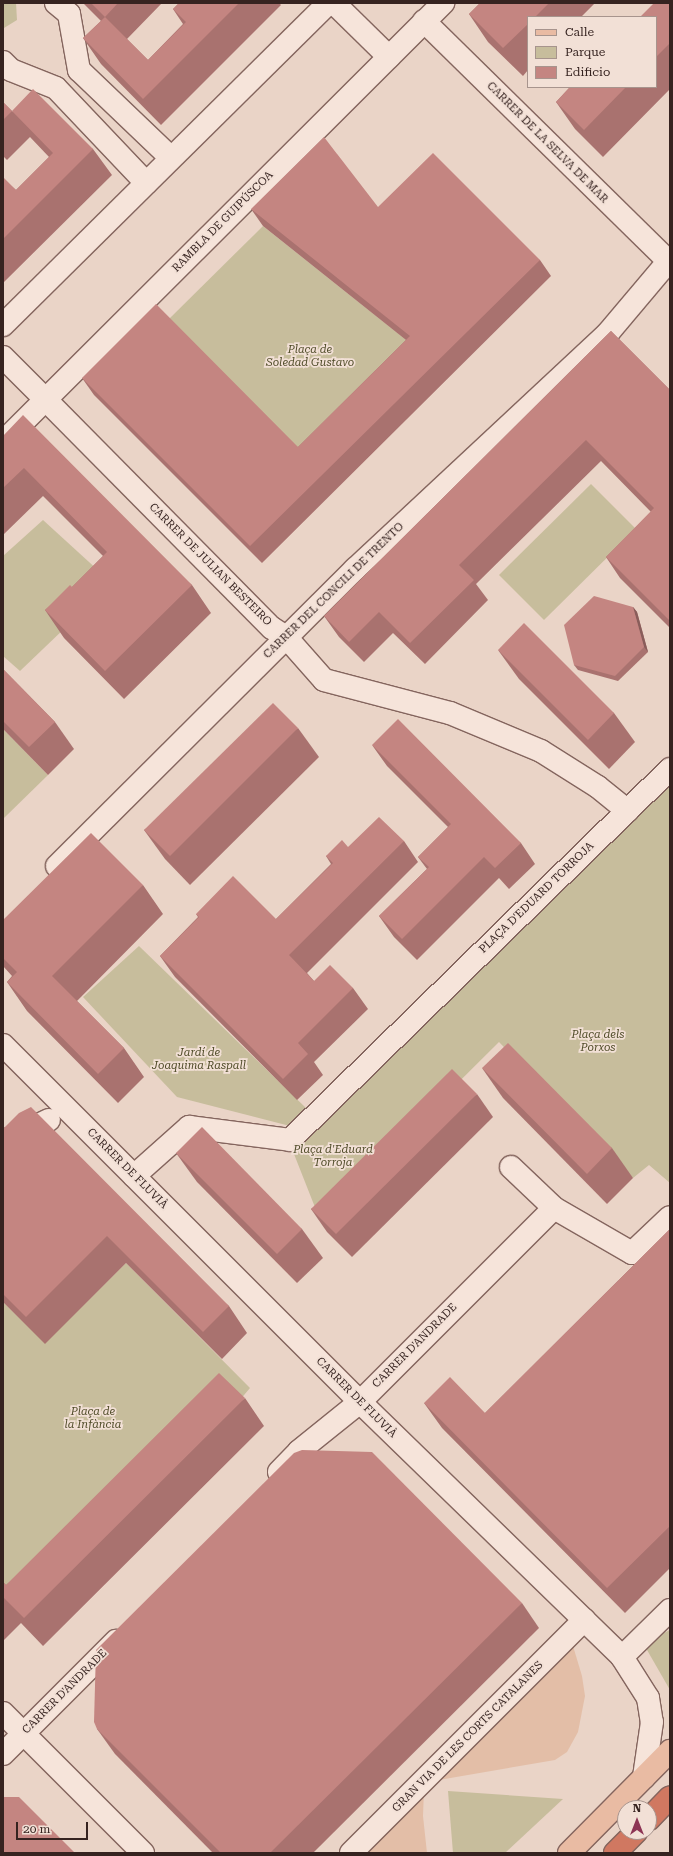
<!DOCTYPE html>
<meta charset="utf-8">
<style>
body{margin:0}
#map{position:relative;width:673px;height:1856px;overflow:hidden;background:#ead4c7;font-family:"Roboto Serif",serif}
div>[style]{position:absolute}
.green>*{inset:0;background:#c7bd9c}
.sand>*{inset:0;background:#e3bea7}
.roads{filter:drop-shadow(1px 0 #84655e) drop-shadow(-1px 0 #84655e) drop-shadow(0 1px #84655e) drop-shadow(0 -1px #84655e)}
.street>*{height:22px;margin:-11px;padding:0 11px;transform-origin:11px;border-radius:11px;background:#f6e4da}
.secondary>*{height:22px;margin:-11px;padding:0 11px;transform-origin:11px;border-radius:11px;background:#f6e4da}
.primary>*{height:22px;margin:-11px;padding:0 11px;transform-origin:11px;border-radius:11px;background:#e9bba3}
.highway>*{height:22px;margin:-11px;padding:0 11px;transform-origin:11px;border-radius:11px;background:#d07861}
.wall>*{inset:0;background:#a9726f}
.shaded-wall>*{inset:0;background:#895d5a}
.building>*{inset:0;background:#c48581}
span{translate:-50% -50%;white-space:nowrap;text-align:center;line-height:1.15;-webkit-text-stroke:3.5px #f2e0d6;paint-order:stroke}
.street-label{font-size:11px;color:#362320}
.park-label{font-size:11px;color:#504c29;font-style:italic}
.frame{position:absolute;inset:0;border:4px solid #362320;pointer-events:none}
.legend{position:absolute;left:527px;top:16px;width:130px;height:72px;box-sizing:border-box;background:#f2e0d6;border:1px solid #a7948d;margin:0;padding:5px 7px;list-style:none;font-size:12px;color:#362320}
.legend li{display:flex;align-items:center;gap:8px;height:20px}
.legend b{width:20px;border:1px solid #a7948d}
.north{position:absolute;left:617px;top:1800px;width:40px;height:40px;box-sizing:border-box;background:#f2e0d6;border:1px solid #a7948d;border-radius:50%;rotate:0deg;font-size:11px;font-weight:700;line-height:16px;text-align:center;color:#362320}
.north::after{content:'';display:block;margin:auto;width:14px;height:18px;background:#8d3454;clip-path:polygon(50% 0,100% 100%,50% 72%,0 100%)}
.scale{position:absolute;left:16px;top:1822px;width:72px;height:18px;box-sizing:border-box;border:2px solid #362320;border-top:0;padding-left:5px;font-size:12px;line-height:14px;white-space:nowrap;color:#362320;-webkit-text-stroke:3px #f2e0d6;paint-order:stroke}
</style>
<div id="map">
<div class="green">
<i style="clip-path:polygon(3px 3px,16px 3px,17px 20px,4px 28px)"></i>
<i style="clip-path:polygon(263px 226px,415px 347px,310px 463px,168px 320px)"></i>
<i style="clip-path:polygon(591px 484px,636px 529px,544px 620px,499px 575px)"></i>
<i style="clip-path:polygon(43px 520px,112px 583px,20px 671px,3px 656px,3px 556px)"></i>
<i style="clip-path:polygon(3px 729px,48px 775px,3px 819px)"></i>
<i style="clip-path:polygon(670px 775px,670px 1183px,649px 1165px,633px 1178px,499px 1042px,320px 1220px,292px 1149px)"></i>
<i style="clip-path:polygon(139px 946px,307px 1109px,290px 1126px,177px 1097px,83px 997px)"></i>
<i style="clip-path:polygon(126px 1263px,250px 1388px,239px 1401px,3px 1590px,3px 1302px,45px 1343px)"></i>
<i style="clip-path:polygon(670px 1630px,670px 1690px,643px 1643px)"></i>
<i style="clip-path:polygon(448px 1791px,563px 1799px,505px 1853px,453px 1853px)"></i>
</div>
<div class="sand">
<i style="clip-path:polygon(573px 1646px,582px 1676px,585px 1696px,578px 1732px,567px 1752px,555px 1760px,433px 1781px)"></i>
<i style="clip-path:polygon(424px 1790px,423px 1816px,427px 1853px,360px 1853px)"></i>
</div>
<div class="roads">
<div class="street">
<i style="left:56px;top:3px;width:17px;rotate:40deg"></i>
<i style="left:69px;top:14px;width:57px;rotate:79.9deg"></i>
<i style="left:79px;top:70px;width:127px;rotate:43.7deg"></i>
<i style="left:424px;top:21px;width:345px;rotate:44.5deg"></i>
<i style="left:3px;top:62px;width:11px;rotate:45deg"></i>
<i style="left:11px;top:70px;width:48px;rotate:21.8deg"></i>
<i style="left:56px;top:88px;width:131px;rotate:46.5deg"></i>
<i style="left:45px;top:399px;width:322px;rotate:45.3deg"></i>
<i style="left:272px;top:628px;width:17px;rotate:33deg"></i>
<i style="left:286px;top:637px;width:57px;rotate:48.5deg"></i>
<i style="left:324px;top:680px;width:130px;rotate:14.7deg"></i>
<i style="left:450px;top:713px;width:99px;rotate:22.7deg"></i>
<i style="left:541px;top:751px;width:67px;rotate:32.3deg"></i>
<i style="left:598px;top:787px;width:38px;rotate:39deg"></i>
<i style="left:57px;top:866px;width:421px;rotate:-44.9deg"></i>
<i style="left:355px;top:569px;width:346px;rotate:-43deg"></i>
<i style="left:608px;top:333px;width:92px;rotate:-49.9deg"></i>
<i style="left:3px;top:1045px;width:505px;rotate:45deg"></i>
<i style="left:360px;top:1402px;width:366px;rotate:44.2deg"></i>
<i style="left:622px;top:1657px;width:49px;rotate:57.6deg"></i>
<i style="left:648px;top:1698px;width:24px;rotate:81deg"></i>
<i style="left:652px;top:1722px;width:56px;rotate:98.3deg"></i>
<i style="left:3px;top:1142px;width:51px;rotate:-25.6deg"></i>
<i style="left:511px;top:1167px;width:59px;rotate:43.6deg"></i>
<i style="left:134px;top:1176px;width:74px;rotate:-41.7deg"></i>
<i style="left:189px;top:1127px;width:102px;rotate:7.3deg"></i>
<i style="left:290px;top:1140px;width:531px;rotate:-44.31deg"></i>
<i style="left:279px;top:1472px;width:29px;rotate:-46deg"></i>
<i style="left:299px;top:1451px;width:78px;rotate:-38.8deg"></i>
<i style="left:360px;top:1402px;width:274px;rotate:-45deg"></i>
<i style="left:554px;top:1208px;width:90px;rotate:30deg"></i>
<i style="left:632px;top:1253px;width:52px;rotate:-43.5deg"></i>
<i style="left:622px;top:1657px;width:67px;rotate:-44.4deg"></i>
<i style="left:3px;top:1754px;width:160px;rotate:-45deg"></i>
<i style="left:351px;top:1853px;width:330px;rotate:-45deg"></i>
</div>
<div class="secondary">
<i style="left:334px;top:3px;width:77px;rotate:44.5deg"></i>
<i style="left:3px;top:325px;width:458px;rotate:-44.7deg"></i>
<i style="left:3px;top:357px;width:59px;rotate:45deg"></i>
<i style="left:3px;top:442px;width:622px;rotate:-44.93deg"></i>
<i style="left:3px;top:1713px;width:198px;rotate:45deg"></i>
</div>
<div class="primary">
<i style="left:569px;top:1853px;width:144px;rotate:-45.3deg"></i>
</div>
<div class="highway">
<i style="left:649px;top:1819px;width:30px;rotate:-46deg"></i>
<i style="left:615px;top:1853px;width:30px;rotate:-45deg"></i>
</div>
</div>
<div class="wall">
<i style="clip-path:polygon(83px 3px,162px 3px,127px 39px,148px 60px,183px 24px,173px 9px,179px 3px,279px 3px,281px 5px,161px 125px,101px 64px,83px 38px,101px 21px)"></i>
<i style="clip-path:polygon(480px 3px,595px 3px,581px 17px,528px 17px,528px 70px,523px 76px,488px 42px,469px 14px)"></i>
<i style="clip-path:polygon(670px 3px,670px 89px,603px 157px,575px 129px,556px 102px,570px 87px,656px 87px,656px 17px)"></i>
<i style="clip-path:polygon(3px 102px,12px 111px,93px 149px,112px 175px,3px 283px,3px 179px,16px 190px,49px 157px,30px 137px,7px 160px,3px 156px)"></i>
<i style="clip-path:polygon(378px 207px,540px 260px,551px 276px,262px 563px,94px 395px,82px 378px,298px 447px,406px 340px,263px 226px,251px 209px)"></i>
<i style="clip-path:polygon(611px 331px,670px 390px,670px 628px,620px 578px,606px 557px,651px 512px,601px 461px,476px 584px,488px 600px,425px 664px,393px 633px,364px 662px,339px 637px,324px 616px)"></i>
<i style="clip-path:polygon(3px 436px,192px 585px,211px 613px,124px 699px,64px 638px,45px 610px,72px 587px,103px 556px,43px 496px,3px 535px)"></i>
<i style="clip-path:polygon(633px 607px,637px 612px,648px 652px,618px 681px,578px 670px,574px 665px)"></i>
<i style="clip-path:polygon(498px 650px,614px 713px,635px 742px,609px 769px,519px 679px)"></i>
<i style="clip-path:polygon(3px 669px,55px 722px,74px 749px,48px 775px,3px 729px)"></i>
<i style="clip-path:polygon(298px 728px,319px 757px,190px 885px,165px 859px,144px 830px)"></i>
<i style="clip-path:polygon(372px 745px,521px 843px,535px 864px,509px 889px,499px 878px,417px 960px,394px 937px,379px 916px,427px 869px,418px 857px,448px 827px,387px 766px)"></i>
<i style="clip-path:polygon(404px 841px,418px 862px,307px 973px,314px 981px,353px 988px,368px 1009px,314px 1062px,323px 1075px,297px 1100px,175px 977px,160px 956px,198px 917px,196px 914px,276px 919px,331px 864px,326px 856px,348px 847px)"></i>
<i style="clip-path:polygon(143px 885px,163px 914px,77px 1001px,124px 1048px,144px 1077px,118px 1103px,27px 1011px,7px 982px,12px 976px,3px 966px,3px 920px)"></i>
<i style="clip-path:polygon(482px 1068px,612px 1148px,633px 1178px,607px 1204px,503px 1098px)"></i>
<i style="clip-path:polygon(477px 1094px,493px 1117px,352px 1257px,327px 1232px,311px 1209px)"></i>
<i style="clip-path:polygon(3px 1129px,229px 1306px,247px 1333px,222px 1359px,126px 1263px,45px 1344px,3px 1302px)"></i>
<i style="clip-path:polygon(176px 1153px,302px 1229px,323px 1258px,297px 1283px,197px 1182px)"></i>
<i style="clip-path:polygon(670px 1229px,670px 1568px,625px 1613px,442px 1428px,424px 1403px,485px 1413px)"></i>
<i style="clip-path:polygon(245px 1398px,264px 1426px,43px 1646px,21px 1623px,3px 1641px,3px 1582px,6px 1585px)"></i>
<i style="clip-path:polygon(522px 1603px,539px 1628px,313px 1853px,213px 1853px,115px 1754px,97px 1729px)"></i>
</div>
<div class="shaded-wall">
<i style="clip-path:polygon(633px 607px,637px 612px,648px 652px,644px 647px)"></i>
</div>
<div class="building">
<i style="clip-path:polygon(91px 3px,118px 3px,105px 17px)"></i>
<i style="clip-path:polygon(179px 3px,239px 3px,143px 99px,83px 38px,105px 17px,148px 60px,186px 22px,173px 9px)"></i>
<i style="clip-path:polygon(480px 3px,549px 3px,535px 17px,528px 17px,528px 24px,503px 48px,469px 14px)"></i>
<i style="clip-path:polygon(654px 3px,670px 3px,670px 43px,656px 57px,656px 17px,640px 17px)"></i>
<i style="clip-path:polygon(570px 87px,626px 87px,584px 130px,556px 102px)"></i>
<i style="clip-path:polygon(33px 89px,93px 149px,3px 239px,3px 179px,4px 178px,16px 190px,53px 153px,12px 111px)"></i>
<i style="clip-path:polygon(3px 102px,12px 111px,3px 120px)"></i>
<i style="clip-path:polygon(324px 137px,378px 207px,433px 153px,540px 260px,250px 546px,82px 378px,156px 304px,298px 447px,410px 336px,251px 209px)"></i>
<i style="clip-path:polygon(611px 331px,670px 390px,670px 621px,606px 557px,654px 508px,586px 440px,459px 565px,474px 580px,410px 643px,379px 612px,349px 642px,324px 616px)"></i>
<i style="clip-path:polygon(23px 415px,192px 585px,105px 671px,45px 610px,70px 585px,72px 587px,107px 552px,24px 468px,3px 488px,3px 436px)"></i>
<i style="clip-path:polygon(594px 596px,633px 607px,644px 647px,615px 676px,574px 665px,564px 625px)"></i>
<i style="clip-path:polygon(524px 623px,614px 713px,588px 740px,498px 650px)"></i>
<i style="clip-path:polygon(3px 669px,55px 722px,29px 747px,3px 721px)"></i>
<i style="clip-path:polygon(273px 703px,298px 728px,170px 856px,144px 830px)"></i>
<i style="clip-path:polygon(398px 719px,521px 843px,495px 868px,484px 857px,402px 939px,379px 916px,429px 867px,418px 857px,451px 824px,372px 745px)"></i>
<i style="clip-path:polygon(379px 817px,404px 841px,289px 955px,314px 981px,330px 965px,353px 988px,298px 1043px,308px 1054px,283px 1079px,160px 956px,199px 917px,196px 914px,233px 876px,276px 919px,333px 863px,326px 856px,342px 840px,348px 847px)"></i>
<i style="clip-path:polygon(91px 833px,143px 885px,52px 976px,124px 1048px,98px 1074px,7px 982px,17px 972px,3px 958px,3px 920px)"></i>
<i style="clip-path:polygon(508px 1043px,612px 1148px,587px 1174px,482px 1068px)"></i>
<i style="clip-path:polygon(452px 1069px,477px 1094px,336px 1234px,311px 1209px)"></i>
<i style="clip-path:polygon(31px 1107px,229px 1306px,203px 1332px,107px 1236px,26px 1317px,3px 1294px,3px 1129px,19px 1113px)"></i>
<i style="clip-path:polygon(202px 1127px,302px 1229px,277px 1254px,176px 1153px)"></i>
<i style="clip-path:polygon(670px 1229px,670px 1526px,607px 1588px,424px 1403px,450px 1377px,485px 1413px)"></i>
<i style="clip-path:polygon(219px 1373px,245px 1398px,24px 1618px,3px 1597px,3px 1582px,6px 1585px)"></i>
<i style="clip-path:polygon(302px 1450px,372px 1452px,522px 1603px,270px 1853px,221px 1853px,97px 1729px,94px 1722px,96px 1650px,294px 1453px)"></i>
<i style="clip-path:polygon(3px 1797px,19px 1797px,75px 1853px,3px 1853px)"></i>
</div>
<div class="street-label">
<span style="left:547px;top:143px;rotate:45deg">CARRER DE LA SELVA DE MAR</span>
<span style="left:223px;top:222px;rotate:-45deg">RAMBLA DE GUIPÚSCOA</span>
<span style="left:210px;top:565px;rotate:45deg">CARRER DE JULIAN BESTEIRO</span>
<span style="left:334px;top:591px;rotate:-44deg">CARRER DEL CONCILI DE TRENTO</span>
<span style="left:537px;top:898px;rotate:-44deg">PLAÇA D'EDUARD TORROJA</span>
<span style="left:127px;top:1169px;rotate:45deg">CARRER DE FLUVIÀ</span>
<span style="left:415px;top:1346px;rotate:-45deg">CARRER D'ANDRADE</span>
<span style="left:356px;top:1398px;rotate:45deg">CARRER DE FLUVIÀ</span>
<span style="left:65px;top:1692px;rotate:-45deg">CARRER D'ANDRADE</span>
<span style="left:468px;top:1737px;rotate:-45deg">GRAN VIA DE LES CORTS CATALANES</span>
</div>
<div class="park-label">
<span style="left:310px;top:357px">Plaça de<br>Soledad Gustavo</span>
<span style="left:598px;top:1042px">Plaça dels<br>Porxos</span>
<span style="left:199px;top:1060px">Jardí de<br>Joaquima Raspall</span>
<span style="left:333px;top:1157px">Plaça d'Eduard<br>Torroja</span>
<span style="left:93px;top:1419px">Plaça de<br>la Infància</span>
</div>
<div class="frame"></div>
<ul class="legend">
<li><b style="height:5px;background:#e9bba3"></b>Calle</li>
<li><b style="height:11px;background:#c7bd9c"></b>Parque</li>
<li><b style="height:11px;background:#c48581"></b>Edificio</li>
</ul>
<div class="north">N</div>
<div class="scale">20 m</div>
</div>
